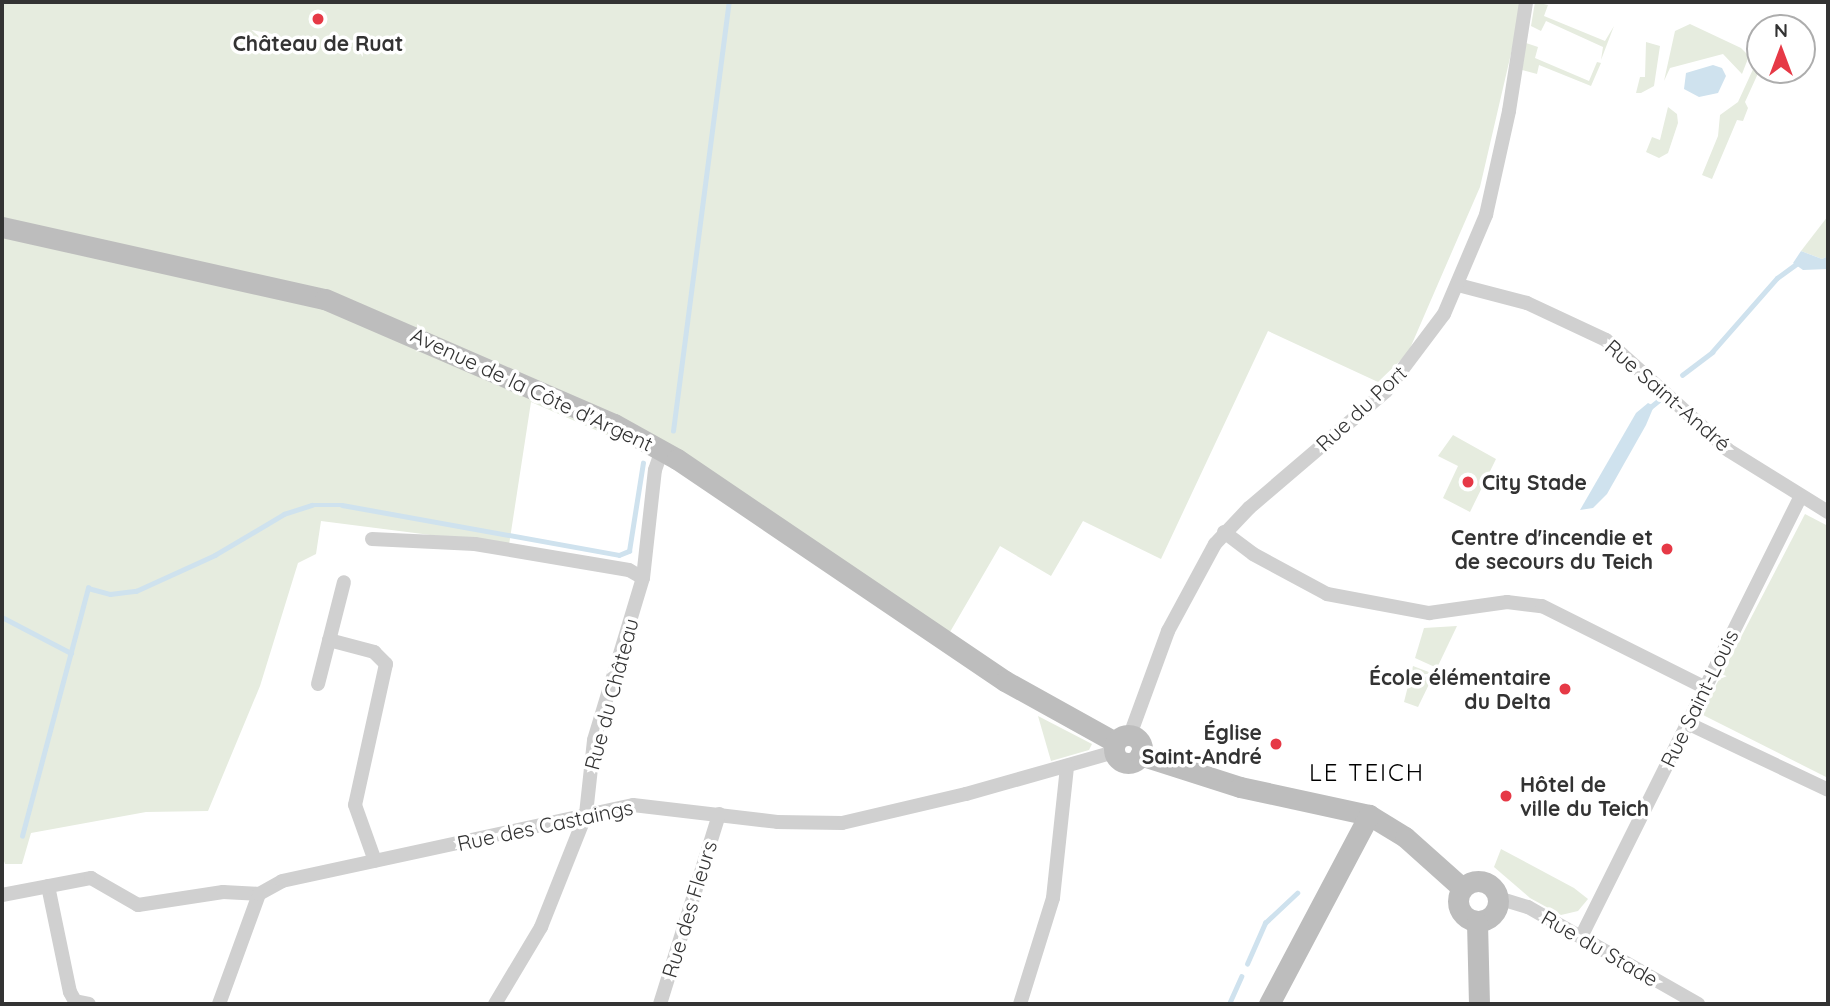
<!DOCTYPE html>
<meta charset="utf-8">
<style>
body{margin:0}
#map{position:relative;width:1830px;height:1006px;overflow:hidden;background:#fff;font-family:Quicksand,sans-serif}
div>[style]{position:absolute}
.green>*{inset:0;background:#e6ecdf}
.water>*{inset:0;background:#cfe2ee}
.stream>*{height:4.5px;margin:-2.25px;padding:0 2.25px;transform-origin:2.25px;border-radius:2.25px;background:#cfe2ee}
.minor>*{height:14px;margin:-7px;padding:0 7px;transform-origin:7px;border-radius:7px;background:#d0d0d0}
.secondary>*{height:21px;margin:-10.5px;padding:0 10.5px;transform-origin:10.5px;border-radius:10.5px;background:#bdbdbd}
.secondary>.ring{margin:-10.5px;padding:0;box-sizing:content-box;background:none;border:21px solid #bdbdbd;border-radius:50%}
.dots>*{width:19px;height:19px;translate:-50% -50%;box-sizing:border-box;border:4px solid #fff;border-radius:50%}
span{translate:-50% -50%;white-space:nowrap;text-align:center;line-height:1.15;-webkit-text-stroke:7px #fff;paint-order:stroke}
.poi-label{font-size:21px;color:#333;font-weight:700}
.left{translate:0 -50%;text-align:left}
.right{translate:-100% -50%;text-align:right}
.street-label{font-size:21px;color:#333}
.quarter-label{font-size:24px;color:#000;letter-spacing:2px}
.frame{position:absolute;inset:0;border:4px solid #333;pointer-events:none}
.north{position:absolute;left:1746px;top:14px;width:70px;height:70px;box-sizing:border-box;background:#fff;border:2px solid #adadad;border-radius:50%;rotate:0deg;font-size:19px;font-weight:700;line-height:28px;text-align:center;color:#333}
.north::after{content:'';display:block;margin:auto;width:24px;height:32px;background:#e63946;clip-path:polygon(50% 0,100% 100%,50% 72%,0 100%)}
</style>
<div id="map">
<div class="green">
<i style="clip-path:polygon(2px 2px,1523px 2px,1480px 187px,1408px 353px,1378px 382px,1268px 331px,1161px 559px,1083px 521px,1051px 576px,1000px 546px,943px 644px,651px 454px,531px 402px,509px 545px,321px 521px,316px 554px,298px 563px,260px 686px,208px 811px,146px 812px,31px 833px,22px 864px,5px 864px,2px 855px)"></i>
<i style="clip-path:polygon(1535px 2px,1548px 5px,1544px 16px,1605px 41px,1614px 26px,1601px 60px,1603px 47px,1546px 21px,1541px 31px,1531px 26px)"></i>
<i style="clip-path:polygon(1690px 24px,1741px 48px,1749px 56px,1742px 74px,1723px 54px,1670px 68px,1664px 81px,1675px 31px)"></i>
<i style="clip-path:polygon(1646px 42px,1660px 46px,1654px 86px,1641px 93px,1636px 93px,1640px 77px,1645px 77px)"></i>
<i style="clip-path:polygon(1526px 43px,1538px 47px,1535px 58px,1589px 81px,1597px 62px,1601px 63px,1591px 86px,1539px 65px,1537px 74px,1522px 70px)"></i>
<i style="clip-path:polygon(1760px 54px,1760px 69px,1745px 102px,1748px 108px,1743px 121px,1737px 120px,1712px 179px,1702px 175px,1718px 136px,1720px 115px,1738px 102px)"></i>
<i style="clip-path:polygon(1668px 107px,1677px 114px,1678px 123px,1668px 153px,1659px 158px,1646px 152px,1652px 137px,1660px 140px)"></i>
<i style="clip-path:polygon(1828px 216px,1828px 256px,1822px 259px,1801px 251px)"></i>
<i style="clip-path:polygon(1453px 435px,1496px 459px,1470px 512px,1443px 498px,1458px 466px,1438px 456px)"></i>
<i style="clip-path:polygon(1805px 514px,1828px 526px,1828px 778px,1701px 714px)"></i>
<i style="clip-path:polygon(1457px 626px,1437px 668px,1415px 658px,1424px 628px)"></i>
<i style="clip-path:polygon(1413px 666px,1434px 674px,1418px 707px,1404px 702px)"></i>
<i style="clip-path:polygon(1038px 716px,1092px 744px,1089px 750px,1051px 761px)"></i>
<i style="clip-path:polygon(1501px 849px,1574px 888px,1588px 899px,1578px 911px,1561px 915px,1530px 898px,1494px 867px)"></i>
</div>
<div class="water">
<i style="clip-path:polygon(1713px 65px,1722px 68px,1726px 76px,1718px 93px,1699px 97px,1684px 89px,1686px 73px)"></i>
<i style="clip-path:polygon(1801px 251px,1822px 259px,1828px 256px,1828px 269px,1803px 270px,1793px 263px)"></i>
<i style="clip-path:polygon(1648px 403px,1654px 406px,1646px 425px,1607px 494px,1593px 508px,1580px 510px,1636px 413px)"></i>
</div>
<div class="stream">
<i style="left:1682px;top:375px;width:38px;rotate:-37deg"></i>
<i style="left:1712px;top:352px;width:98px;rotate:-48.7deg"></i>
<i style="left:1777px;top:278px;width:26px;rotate:-36deg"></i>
<i style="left:1648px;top:409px;width:13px;rotate:-39deg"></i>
<i style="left:673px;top:431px;width:433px;rotate:-82.6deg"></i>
<i style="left:2px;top:617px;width:78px;rotate:27.6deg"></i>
<i style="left:22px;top:836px;width:257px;rotate:-75.1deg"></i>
<i style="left:88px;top:588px;width:23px;rotate:15deg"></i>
<i style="left:110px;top:594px;width:26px;rotate:-7deg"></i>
<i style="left:136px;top:591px;width:87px;rotate:-24.5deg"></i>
<i style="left:215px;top:555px;width:80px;rotate:-30.7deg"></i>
<i style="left:284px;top:514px;width:29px;rotate:-18deg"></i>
<i style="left:312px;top:505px;width:30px"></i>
<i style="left:342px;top:505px;width:281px;rotate:10.2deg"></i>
<i style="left:619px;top:555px;width:11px;rotate:-22deg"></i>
<i style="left:629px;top:551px;width:89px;rotate:-81deg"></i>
<i style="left:1247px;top:964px;width:45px;rotate:-66.3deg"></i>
<i style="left:1265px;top:923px;width:44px;rotate:-43.2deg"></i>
<i style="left:1229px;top:1004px;width:30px;rotate:-66deg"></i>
</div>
<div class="minor">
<i style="left:1458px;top:285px;width:71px;rotate:14.6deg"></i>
<i style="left:1527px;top:303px;width:87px;rotate:25.1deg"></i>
<i style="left:1606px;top:340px;width:164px;rotate:42deg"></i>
<i style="left:1728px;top:450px;width:118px;rotate:31.8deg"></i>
<i style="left:1224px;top:532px;width:36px;rotate:37deg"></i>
<i style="left:1253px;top:554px;width:84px;rotate:28.4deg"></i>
<i style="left:1327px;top:594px;width:104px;rotate:10.6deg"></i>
<i style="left:1429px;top:613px;width:79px;rotate:-8deg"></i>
<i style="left:1507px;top:602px;width:35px;rotate:7deg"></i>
<i style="left:1542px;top:606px;width:181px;rotate:26.6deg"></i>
<i style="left:372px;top:539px;width:103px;rotate:2.8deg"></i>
<i style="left:475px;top:544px;width:156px;rotate:9.6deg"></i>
<i style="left:629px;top:570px;width:16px;rotate:30deg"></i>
<i style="left:329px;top:640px;width:47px;rotate:14.9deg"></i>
<i style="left:374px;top:652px;width:17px;rotate:45deg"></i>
<i style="left:386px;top:664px;width:144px;rotate:102.4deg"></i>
<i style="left:355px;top:805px;width:59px;rotate:70.3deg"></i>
<i style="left:318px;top:684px;width:105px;rotate:-75.7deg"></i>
<i style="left:1685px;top:722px;width:158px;rotate:25.4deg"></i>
<i style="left:1130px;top:735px;width:111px;rotate:-69.9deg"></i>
<i style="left:1168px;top:631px;width:99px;rotate:-61.6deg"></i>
<i style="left:1215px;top:544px;width:50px;rotate:-46.6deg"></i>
<i style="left:1249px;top:508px;width:180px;rotate:-40.5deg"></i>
<i style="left:1386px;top:391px;width:96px;rotate:-53deg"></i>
<i style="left:1444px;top:314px;width:108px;rotate:-67deg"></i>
<i style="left:1486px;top:215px;width:107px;rotate:-77.5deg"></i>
<i style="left:1509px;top:111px;width:110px;rotate:-81.1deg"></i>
<i style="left:48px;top:886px;width:108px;rotate:78.3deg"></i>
<i style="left:70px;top:992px;width:10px;rotate:61deg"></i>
<i style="left:75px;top:1001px;width:14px;rotate:12deg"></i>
<i style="left:2px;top:895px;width:91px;rotate:-10.8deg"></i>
<i style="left:91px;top:878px;width:54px;rotate:29.9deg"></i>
<i style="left:138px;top:905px;width:86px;rotate:-8.7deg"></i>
<i style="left:223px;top:892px;width:36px;rotate:3deg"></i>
<i style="left:1498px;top:898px;width:31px;rotate:17deg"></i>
<i style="left:1528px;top:907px;width:196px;rotate:29.7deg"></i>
<i style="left:1581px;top:937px;width:491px;rotate:-63.5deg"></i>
<i style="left:219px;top:1004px;width:117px;rotate:-70deg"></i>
<i style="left:259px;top:894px;width:26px;rotate:-29deg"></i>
<i style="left:282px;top:881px;width:359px;rotate:-12.2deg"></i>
<i style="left:633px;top:805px;width:145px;rotate:6.7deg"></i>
<i style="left:777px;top:822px;width:65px;rotate:0.9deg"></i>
<i style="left:842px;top:823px;width:127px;rotate:-13.2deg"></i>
<i style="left:966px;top:794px;width:154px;rotate:-15.8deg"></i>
<i style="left:495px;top:1004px;width:90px;rotate:-59.1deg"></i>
<i style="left:541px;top:927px;width:122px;rotate:-68.3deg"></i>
<i style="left:586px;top:814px;width:74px;rotate:-83.8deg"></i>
<i style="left:594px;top:740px;width:169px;rotate:-73.2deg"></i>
<i style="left:643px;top:578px;width:109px;rotate:-83.7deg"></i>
<i style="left:655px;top:470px;width:21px;rotate:-71deg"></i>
<i style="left:660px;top:1004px;width:199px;rotate:-72.7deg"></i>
<i style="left:1020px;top:1004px;width:111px;rotate:-72.7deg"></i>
<i style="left:1053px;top:898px;width:133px;rotate:-83.9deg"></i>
</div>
<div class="secondary">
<i style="left:2px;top:227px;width:331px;rotate:12.6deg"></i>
<i style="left:325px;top:299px;width:315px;rotate:23.4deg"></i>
<i style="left:614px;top:424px;width:72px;rotate:29.1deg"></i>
<i style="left:677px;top:459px;width:396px;rotate:34.1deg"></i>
<i style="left:1005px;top:681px;width:126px;rotate:29deg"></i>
<i class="ring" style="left:1114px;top:735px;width:7px;height:7px"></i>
<i style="left:1140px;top:755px;width:105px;rotate:17.7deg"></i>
<i style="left:1240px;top:787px;width:132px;rotate:12.2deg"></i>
<i style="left:1369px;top:815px;width:42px;rotate:31.4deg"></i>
<i style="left:1405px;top:837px;width:76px;rotate:41.8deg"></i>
<i class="ring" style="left:1458px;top:881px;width:19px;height:19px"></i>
<i style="left:1477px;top:922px;width:82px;rotate:88.6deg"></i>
<i style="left:1269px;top:1004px;width:214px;rotate:-62.1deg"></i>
</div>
<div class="dots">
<i style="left:318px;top:19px;background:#e63946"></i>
<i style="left:1468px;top:482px;background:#e63946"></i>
<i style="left:1667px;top:549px;background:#e63946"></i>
<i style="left:1565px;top:689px;background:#e63946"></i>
<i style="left:1276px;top:744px;background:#e63946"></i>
<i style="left:1506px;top:796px;background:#e63946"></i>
</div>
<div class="poi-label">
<span style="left:318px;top:43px">Château de Ruat</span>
<span class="left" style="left:1482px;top:482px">City Stade</span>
<span class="right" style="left:1653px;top:549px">Centre d'incendie et<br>de secours du Teich</span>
<span class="right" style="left:1551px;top:689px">École élémentaire<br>du Delta</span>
<span class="right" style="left:1262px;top:744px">Église<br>Saint-André</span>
<span class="left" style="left:1520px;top:796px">Hôtel de<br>ville du Teich</span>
</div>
<div class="street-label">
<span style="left:532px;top:389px;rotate:25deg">Avenue de la Côte d'Argent</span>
<span style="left:1668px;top:395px;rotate:41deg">Rue Saint-André</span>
<span style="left:1361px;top:408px;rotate:-43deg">Rue du Port</span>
<span style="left:611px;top:694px;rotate:-75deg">Rue du Château</span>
<span style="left:1699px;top:698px;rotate:-64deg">Rue Saint-Louis</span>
<span style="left:545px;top:825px;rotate:-12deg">Rue des Castaings</span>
<span style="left:689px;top:909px;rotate:-73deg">Rue des Fleurs</span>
<span style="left:1600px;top:948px;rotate:30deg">Rue du Stade</span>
</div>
<div class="quarter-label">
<span style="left:1367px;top:773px">LE TEICH</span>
</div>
<div class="frame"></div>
<div class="north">N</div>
</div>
